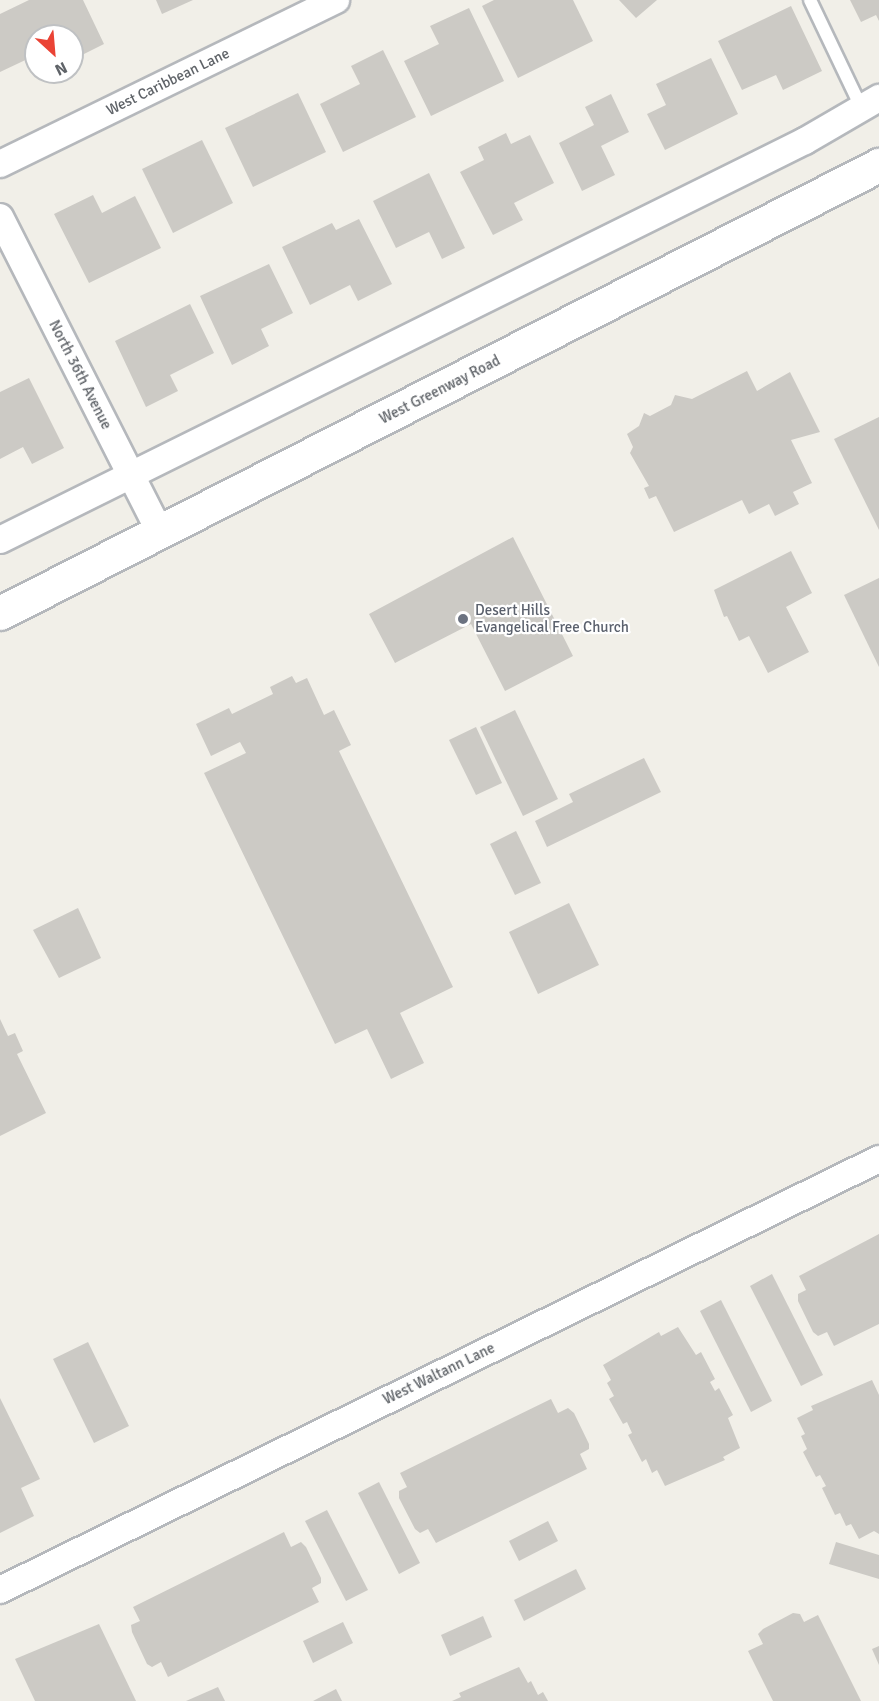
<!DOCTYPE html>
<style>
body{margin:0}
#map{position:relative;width:879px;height:1701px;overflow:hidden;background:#f1efe8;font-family:Signika,sans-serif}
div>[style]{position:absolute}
.building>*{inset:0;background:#cccac5}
.roads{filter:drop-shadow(2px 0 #b5b8bc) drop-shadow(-2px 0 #b5b8bc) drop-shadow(0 2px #b5b8bc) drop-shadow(0 -2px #b5b8bc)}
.service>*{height:12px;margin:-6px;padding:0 6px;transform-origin:6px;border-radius:6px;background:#fff}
.minor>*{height:26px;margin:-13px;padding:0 13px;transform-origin:13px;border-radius:13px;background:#fff}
.secondary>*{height:33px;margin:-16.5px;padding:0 16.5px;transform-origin:16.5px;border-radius:16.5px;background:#fff}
.dots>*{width:16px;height:16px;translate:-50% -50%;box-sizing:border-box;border:3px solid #fff;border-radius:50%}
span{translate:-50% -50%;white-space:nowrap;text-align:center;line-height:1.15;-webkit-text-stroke:4.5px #fff;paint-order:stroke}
.street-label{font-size:15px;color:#5f6368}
.worship-label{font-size:15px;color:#5b616d}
.left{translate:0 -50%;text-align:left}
.north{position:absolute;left:24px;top:24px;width:60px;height:60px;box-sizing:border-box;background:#fff;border:2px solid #bfc1c3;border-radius:50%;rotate:154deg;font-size:16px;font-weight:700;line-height:24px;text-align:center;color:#5f6368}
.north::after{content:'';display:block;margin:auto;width:21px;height:27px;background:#ea4335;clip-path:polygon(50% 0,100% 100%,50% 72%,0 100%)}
</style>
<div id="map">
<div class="building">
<i style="clip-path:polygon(29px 0,83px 0,104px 44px,72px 60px,72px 36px,36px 36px,36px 55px,0 72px,0 14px)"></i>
<i style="clip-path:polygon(156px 0,193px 0,162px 14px)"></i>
<i style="clip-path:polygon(494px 0,573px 0,593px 41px,518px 78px,482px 6px)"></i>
<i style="clip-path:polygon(619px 0,657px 0,636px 18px)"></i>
<i style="clip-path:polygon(850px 0,879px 0,879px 21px,876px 15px,861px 22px)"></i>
<i style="clip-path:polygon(791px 6px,822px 71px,783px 90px,776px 75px,742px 90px,718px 41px)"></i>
<i style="clip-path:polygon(469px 8px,504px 81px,431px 116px,404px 61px,439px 44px,430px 26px)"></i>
<i style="clip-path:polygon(383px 50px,416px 117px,343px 152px,320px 104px,360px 84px,351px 66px)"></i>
<i style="clip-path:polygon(711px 58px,738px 114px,665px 150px,647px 114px,666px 105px,656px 84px)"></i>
<i style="clip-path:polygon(298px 93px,326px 152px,253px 187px,225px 128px)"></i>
<i style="clip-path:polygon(611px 94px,629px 132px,601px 146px,615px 175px,582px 191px,559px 143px,594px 125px,585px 107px)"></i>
<i style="clip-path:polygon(506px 133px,511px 144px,530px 135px,554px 183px,514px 203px,523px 220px,493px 235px,460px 172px,484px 160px,478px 147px)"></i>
<i style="clip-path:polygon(202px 140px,233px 203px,173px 233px,142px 169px)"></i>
<i style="clip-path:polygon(429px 173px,465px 248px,442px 259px,429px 232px,396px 248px,373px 201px)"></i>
<i style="clip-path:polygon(93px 195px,102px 213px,135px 196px,161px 248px,89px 283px,54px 214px)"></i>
<i style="clip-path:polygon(359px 219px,392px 284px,358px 301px,350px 285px,310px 305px,282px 247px,332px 223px,336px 230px)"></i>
<i style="clip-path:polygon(269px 264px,293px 313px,261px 329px,269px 346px,232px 365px,200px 296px)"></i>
<i style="clip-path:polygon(190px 304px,214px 353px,170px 375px,178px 391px,146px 407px,115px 341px)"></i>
<i style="clip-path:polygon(747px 371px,757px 391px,790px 372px,820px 432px,791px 440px,812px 483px,793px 492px,799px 504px,775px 516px,769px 504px,749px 514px,742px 500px,674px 532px,656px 496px,649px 499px,644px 488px,649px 486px,630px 453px,633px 447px,627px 434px,639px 426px,644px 413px,650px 416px,671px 405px,675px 395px,692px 399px)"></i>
<i style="clip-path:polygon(29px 378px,64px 448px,32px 464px,23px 447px,0 459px,0 392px)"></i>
<i style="clip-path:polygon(879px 417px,879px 530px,834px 439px)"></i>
<i style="clip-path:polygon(513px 537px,573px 656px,505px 691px,471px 624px,395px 663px,369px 614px)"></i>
<i style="clip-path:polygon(791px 551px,812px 593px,786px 607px,809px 652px,768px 673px,749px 636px,739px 641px,727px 616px,724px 617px,714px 590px)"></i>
<i style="clip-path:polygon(879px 578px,879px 667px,844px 595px)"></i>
<i style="clip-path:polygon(292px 676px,296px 683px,307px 678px,324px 715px,334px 710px,351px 745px,339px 751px,453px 987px,400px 1013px,424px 1063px,391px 1079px,367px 1029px,335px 1044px,204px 773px,246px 753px,240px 742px,211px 756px,196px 724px,229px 708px,232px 714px,273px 694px,270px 687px)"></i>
<i style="clip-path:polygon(515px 710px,558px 799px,523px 816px,480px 727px)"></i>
<i style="clip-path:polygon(476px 727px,502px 783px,476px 795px,449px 740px)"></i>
<i style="clip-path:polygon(644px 758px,661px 792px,547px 847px,535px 821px,573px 802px,569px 794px)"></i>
<i style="clip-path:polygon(516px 831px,541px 883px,515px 895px,490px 844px)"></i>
<i style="clip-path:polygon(569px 903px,599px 965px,538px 994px,509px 932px)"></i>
<i style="clip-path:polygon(78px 908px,101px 958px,59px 978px,33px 930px)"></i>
<i style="clip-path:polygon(0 1019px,8px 1036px,15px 1033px,23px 1051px,17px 1054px,46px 1113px,0 1136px)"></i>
<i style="clip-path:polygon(879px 1234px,879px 1324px,834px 1346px,827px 1332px,818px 1336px,813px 1332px,798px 1301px,798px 1294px,806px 1290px,799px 1276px)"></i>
<i style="clip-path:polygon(772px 1274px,823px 1375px,801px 1386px,750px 1286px)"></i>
<i style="clip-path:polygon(721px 1300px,772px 1401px,751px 1412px,700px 1311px)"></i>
<i style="clip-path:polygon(678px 1327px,696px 1355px,701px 1352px,715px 1379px,710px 1382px,715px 1391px,719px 1388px,733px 1415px,728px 1418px,740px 1448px,723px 1457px,725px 1460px,665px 1486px,657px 1470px,652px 1473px,646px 1459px,642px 1462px,628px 1435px,632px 1433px,627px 1422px,623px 1424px,609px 1399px,614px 1396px,607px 1383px,611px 1380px,603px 1365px,659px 1332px,661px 1336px)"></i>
<i style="clip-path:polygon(88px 1342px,129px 1426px,94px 1443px,53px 1359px)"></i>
<i style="clip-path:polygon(872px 1380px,879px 1395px,879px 1534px,874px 1531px,859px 1539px,851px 1524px,846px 1526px,840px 1513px,835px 1515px,822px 1488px,826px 1486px,820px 1475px,816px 1477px,803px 1452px,807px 1449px,801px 1436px,805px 1434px,797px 1418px,813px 1410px,811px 1406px)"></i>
<i style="clip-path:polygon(0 1398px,40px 1479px,21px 1488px,34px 1516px,0 1533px)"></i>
<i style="clip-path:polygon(551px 1399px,558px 1413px,568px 1408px,574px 1413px,589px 1444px,589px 1449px,580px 1454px,587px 1469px,436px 1543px,428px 1529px,420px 1533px,415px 1529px,399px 1498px,399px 1491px,407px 1487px,400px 1473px)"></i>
<i style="clip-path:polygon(379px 1482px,420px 1563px,399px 1574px,358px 1493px)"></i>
<i style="clip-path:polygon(327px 1510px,368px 1590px,346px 1601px,305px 1521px)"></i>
<i style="clip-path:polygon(548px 1521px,558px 1541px,519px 1561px,509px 1541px)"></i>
<i style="clip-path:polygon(284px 1532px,291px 1547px,301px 1542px,306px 1547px,321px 1578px,321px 1583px,312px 1588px,319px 1602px,168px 1677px,161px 1662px,152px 1667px,147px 1664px,132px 1632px,131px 1625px,140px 1621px,133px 1607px)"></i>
<i style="clip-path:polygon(836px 1542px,879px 1555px,879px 1579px,829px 1564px)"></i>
<i style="clip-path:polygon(576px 1569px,586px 1589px,524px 1621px,514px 1600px)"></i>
<i style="clip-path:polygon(793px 1613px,800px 1614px,804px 1622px,818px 1615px,861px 1701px,773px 1701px,748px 1651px,763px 1644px,758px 1634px,763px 1629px)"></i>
<i style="clip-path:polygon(483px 1616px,492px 1637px,450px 1656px,441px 1635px)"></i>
<i style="clip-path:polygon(343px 1622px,353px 1643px,313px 1663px,303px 1641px)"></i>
<i style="clip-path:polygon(99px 1624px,136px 1701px,35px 1701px,15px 1659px)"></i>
<i style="clip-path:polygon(879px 1646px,879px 1665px,872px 1649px)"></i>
<i style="clip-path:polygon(519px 1667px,528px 1683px,531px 1681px,538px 1695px,543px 1692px,548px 1701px,452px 1701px,461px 1697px,459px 1693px)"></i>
<i style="clip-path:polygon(218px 1687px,225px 1701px,186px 1701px)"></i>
<i style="clip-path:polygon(336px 1689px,342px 1701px,313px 1701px)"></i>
</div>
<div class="roads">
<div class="service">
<i style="left:810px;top:0;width:119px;rotate:64.5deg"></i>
</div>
<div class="minor">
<i style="left:0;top:164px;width:374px;rotate:-26deg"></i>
<i style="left:0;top:217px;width:354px;rotate:63.1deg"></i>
<i style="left:0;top:540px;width:898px;rotate:-26.37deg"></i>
<i style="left:805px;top:141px;width:86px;rotate:-30.2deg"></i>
<i style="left:0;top:1590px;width:979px;rotate:-26.12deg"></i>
</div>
<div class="secondary">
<i style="left:0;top:613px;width:987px;rotate:-27.01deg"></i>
</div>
</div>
<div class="dots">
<i style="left:463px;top:619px;background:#6b7280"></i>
</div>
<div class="street-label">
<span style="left:168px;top:82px;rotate:-26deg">West Caribbean Lane</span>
<span style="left:80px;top:375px;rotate:63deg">North 36th Avenue</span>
<span style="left:440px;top:390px;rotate:-27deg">West Greenway Road</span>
<span style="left:439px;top:1374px;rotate:-26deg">West Waltann Lane</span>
</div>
<div class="worship-label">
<span class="left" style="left:475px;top:619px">Desert Hills<br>Evangelical Free Church</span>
</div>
<div class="north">N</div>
</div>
